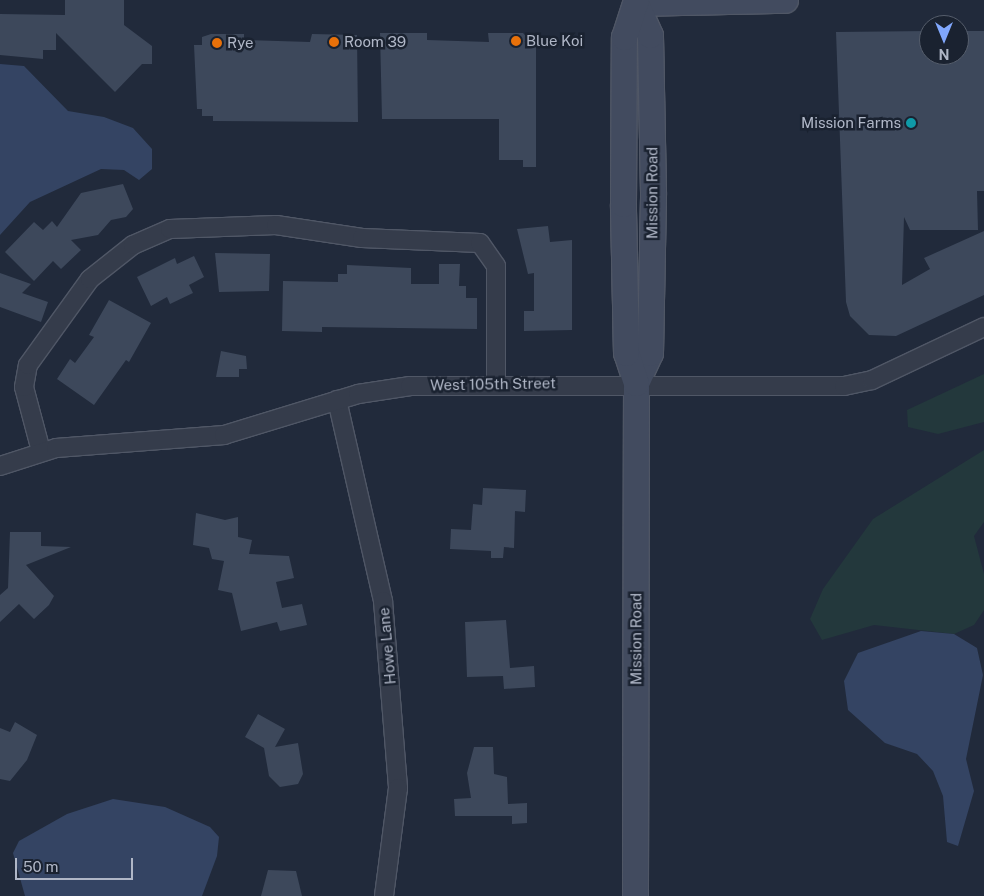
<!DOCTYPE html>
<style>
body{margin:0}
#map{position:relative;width:984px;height:896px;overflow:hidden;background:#212a3b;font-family:"Public Sans",sans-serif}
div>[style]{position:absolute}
.green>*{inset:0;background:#23383c}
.water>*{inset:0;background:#344463}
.building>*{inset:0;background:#3d485b}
.roads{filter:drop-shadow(1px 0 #505766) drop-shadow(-1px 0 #505766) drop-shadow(0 1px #505766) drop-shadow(0 -1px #505766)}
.street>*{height:18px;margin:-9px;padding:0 9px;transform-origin:9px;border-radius:9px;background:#353c4b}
.secondary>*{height:25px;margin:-12.5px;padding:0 12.5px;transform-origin:12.5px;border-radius:12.5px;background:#424b5f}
.dots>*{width:14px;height:14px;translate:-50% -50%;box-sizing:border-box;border:2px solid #1a2230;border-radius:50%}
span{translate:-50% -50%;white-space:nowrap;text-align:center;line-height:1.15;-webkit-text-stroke:5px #1a2230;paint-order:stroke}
.poi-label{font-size:15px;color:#b0b7c7}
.left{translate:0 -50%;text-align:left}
.right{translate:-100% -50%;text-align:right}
.street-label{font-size:15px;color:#b0b7c7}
.north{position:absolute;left:919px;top:15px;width:50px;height:50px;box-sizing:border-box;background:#1a2230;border:1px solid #565e6c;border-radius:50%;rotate:180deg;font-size:14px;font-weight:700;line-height:20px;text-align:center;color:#b0b7c7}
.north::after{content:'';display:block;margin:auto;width:18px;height:22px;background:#80a7fc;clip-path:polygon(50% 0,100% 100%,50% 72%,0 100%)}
.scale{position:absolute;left:15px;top:858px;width:118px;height:22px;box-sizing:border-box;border:2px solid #b0b7c7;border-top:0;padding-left:6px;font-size:15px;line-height:18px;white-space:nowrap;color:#b0b7c7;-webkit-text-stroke:4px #1a2230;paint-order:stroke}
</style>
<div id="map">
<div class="green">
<i style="clip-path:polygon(984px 374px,984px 422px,938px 434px,908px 427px,907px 410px)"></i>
<i style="clip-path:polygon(984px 450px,984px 522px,974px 536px,984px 574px,984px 610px,974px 625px,954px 634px,874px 625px,822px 640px,810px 619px,823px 589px,873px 519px)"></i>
</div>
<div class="water">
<i style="clip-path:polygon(0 64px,24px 66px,68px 111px,104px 117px,133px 128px,152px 149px,152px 169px,139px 180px,124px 170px,101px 169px,30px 202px,0 235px)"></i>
<i style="clip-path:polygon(921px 631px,954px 634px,977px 648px,983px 675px,966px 759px,974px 791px,958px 846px,947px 842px,943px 796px,933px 771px,917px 754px,885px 743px,848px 710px,844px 681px,858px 653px)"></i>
<i style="clip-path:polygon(113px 799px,165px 807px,210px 827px,219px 837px,217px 856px,202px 896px,25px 896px,13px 853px,19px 841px,67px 814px)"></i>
</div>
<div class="building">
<i style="clip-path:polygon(65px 0,124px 0,124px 25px,152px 46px,152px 64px,142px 64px,115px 92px,56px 33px,56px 50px,43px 50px,43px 59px,0 55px,0 14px,65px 15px)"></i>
<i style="clip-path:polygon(929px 31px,929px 55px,959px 55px,959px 31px,984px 31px,984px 191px,977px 191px,978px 230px,910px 230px,904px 217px,902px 285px,930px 269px,924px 258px,984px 231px,984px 295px,896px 336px,869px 335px,850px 316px,846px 302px,836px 32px)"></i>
<i style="clip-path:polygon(380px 33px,427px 33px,427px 40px,489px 42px,488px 33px,523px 33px,536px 47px,536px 167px,523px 167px,523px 160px,499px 160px,499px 119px,382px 119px)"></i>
<i style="clip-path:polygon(211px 34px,244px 34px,244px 40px,310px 42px,312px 34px,357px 35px,358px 122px,213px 121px,213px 116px,202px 116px,202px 109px,197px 109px,194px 45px,202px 45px,202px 37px)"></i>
<i style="clip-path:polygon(123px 184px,133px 209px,126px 217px,111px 220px,98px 235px,71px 240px,81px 250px,61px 269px,53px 261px,34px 281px,5px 252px,34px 222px,43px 230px,52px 221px,57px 227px,81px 193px)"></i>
<i style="clip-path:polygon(548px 226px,550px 242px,572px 240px,572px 330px,524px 331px,524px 311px,534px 311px,534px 273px,528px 274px,517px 229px)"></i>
<i style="clip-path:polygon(215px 253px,270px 254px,269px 291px,219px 292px)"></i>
<i style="clip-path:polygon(194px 256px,204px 277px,189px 285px,193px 293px,170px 304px,167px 297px,151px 306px,137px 277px,175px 258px,177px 264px)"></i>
<i style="clip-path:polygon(439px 264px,460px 264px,459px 286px,466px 286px,466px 298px,477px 298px,477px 329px,322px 327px,322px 332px,282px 331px,283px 281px,338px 282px,338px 274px,347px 274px,347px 265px,411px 268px,411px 284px,439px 284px)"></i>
<i style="clip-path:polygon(0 273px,31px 284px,22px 293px,48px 302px,41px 322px,0 307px)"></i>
<i style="clip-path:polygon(109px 300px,151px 323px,129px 362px,126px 360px,94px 405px,57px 379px,70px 359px,75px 363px,94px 337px,89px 335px)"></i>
<i style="clip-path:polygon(221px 351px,246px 356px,247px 369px,239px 369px,239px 377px,216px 377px)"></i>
<i style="clip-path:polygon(483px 488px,526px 490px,525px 512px,515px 511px,514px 548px,504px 547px,503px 558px,491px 558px,491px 551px,450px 549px,451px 529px,471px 530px,473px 504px,482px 505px)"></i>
<i style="clip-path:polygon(196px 513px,225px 520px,238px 517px,238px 537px,252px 540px,249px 554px,289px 556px,294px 578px,276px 582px,282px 608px,302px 604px,307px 625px,280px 631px,277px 622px,241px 631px,232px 593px,218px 590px,224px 561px,212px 559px,209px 548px,193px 545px)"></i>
<i style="clip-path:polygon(10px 532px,41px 532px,41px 546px,71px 547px,26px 565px,54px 596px,49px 605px,34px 619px,19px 604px,0 622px,0 595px,8px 588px)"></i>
<i style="clip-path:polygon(506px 620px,510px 668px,534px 666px,535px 687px,504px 689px,503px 676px,467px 677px,465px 622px)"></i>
<i style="clip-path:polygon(258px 714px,285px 729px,275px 747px,298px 743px,303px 774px,298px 784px,280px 787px,269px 776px,264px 748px,245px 737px)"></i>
<i style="clip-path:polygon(15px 722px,37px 735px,27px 760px,10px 781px,0 779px,0 728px,10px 732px)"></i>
<i style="clip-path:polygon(474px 747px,493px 747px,494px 774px,507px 777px,508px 804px,527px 803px,527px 823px,512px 824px,512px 816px,455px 816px,454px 799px,471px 798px,467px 773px)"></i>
<i style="clip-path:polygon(268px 870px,296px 871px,302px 896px,261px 896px)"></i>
</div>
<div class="roads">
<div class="street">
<i style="left:337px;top:400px;width:206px;rotate:77.1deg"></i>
<i style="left:383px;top:601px;width:188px;rotate:85.4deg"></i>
<i style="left:398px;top:788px;width:109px;rotate:97.4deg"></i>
<i style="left:41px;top:451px;width:66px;rotate:-104.9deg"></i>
<i style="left:24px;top:387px;width:22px;rotate:-80deg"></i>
<i style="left:28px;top:365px;width:106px;rotate:-54.2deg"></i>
<i style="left:90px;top:279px;width:55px;rotate:-38.3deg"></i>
<i style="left:133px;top:245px;width:40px;rotate:-23.4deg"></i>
<i style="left:170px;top:229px;width:106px;rotate:-2.2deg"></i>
<i style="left:276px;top:225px;width:87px;rotate:8.6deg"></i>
<i style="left:362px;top:238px;width:118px;rotate:2.4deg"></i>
<i style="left:480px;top:243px;width:28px;rotate:55deg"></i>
<i style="left:496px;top:266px;width:116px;rotate:90deg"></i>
<i style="left:0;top:466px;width:59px;rotate:-17.8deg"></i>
<i style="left:56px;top:448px;width:169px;rotate:-4.4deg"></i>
<i style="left:224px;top:435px;width:140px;rotate:-17deg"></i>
<i style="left:358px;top:394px;width:53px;rotate:-8.7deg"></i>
<i style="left:410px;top:386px;width:434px"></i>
<i style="left:844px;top:386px;width:29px;rotate:-12deg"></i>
<i style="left:872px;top:380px;width:124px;rotate:-25.3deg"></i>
</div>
<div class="secondary">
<i style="left:636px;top:3px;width:149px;rotate:-1.2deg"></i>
<i style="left:636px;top:383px;width:33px;rotate:-65deg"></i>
<i style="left:650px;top:353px;width:161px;rotate:-88.9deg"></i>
<i style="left:653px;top:192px;width:157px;rotate:-91.1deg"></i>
<i style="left:650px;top:35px;width:35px;rotate:-114deg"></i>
<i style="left:635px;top:896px;width:513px;rotate:-89.89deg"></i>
<i style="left:636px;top:383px;width:32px;rotate:-108deg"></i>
<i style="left:626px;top:353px;width:149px;rotate:-91.2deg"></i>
<i style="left:623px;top:204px;width:167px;rotate:-89.7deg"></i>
<i style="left:624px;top:37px;width:39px;rotate:-72deg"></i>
</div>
</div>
<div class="dots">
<i style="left:516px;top:41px;background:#e8710a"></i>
<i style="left:334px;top:42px;background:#e8710a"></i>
<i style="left:217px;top:43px;background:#e8710a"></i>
<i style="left:911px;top:123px;background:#0f9aa8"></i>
</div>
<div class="poi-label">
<span class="left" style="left:526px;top:41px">Blue Koi</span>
<span class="left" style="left:344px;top:42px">Room 39</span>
<span class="left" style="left:227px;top:43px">Rye</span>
<span class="right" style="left:901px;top:123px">Mission Farms</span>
</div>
<div class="street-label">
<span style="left:652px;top:193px;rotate:-90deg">Mission Road</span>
<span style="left:493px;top:384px;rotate:-1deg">West 105th Street</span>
<span style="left:636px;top:639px;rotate:-90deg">Mission Road</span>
<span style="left:387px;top:646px;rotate:-95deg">Howe Lane</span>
</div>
<div class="north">N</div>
<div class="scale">50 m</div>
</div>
